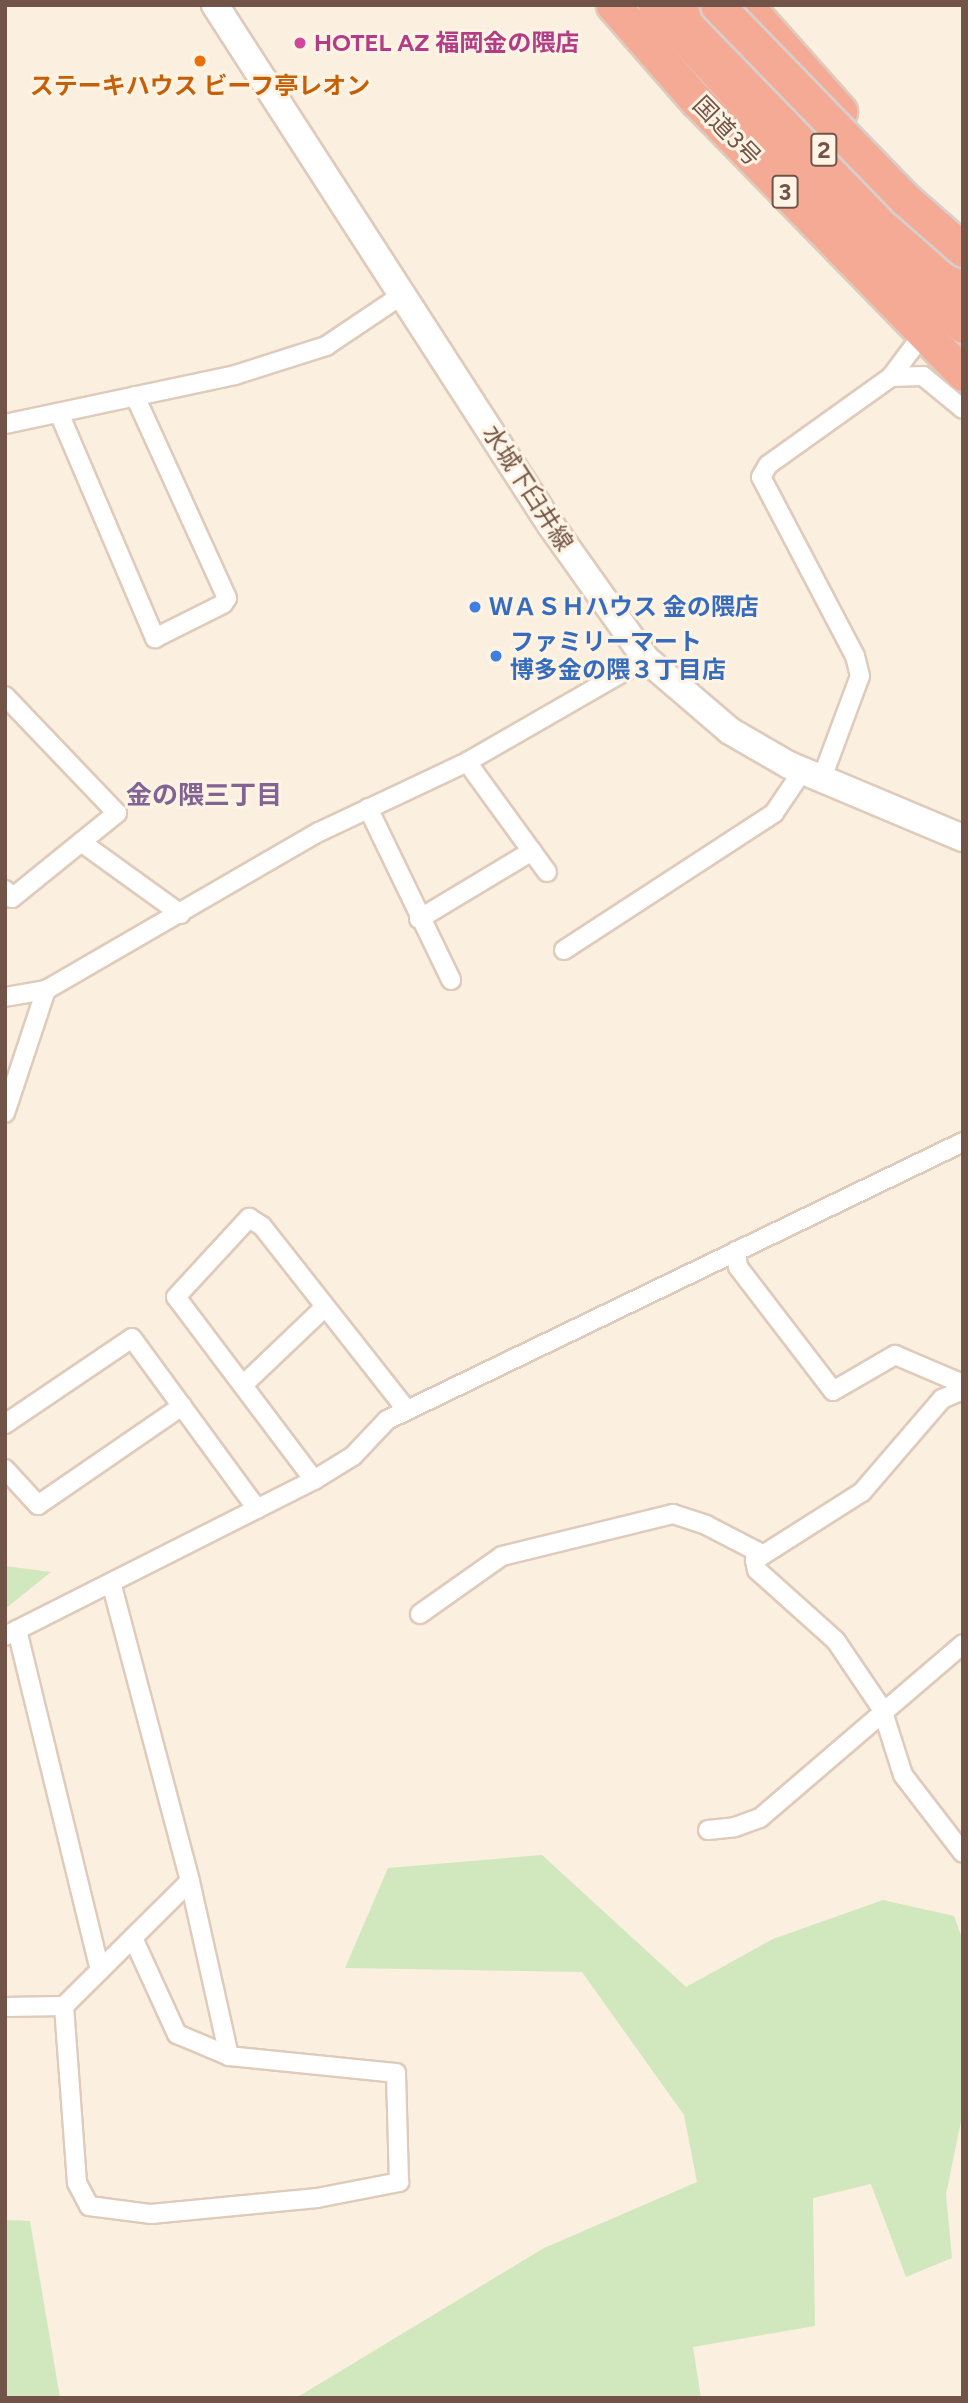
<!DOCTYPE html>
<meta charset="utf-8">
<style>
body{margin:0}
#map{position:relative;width:968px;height:2403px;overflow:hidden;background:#fbefdf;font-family:Figtree,"Noto Sans JP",sans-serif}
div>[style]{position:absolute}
.green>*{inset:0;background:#d1e8be}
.roads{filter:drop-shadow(2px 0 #dfcbbb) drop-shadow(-2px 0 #dfcbbb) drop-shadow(0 2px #dfcbbb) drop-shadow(0 -2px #dfcbbb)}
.street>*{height:18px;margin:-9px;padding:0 9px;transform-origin:9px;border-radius:9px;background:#fff}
.secondary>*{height:26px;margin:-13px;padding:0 13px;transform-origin:13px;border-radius:13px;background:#fff}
.highway>*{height:33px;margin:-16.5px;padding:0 16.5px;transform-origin:16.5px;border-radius:16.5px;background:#f5aa96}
.bridges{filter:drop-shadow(2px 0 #d7cfcb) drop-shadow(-2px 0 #d7cfcb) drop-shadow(0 2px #d7cfcb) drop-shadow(0 -2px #d7cfcb)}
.highway-bridge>*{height:33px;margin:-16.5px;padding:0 16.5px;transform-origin:16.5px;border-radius:16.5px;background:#f5aa96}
.dots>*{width:19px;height:19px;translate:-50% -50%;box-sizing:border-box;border:4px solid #fff3e4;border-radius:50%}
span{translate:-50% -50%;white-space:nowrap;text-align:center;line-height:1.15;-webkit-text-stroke:6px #fff3e4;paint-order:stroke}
.shield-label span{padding:2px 5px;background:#fff3e4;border:2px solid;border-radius:5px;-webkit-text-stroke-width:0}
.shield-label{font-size:23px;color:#715447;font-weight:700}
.hotel-label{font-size:24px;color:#b23c85;font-weight:700}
.left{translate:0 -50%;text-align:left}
.food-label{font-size:24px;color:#c56008;font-weight:700}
.street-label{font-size:24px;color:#715447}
.shop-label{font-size:24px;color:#366cbe;font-weight:700}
.neighbourhood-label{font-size:26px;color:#816394;font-weight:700}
.frame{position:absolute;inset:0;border:7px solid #715447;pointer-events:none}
</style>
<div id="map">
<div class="green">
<i style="clip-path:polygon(5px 1566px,51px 1572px,5px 1609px)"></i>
<i style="clip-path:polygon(542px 1855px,686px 1987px,773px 1939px,883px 1900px,954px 1916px,963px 1941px,963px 2112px,946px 2194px,952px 2258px,906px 2277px,871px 2184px,813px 2198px,815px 2326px,693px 2347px,701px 2398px,296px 2398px,544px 2248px,697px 2182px,684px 2115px,582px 1972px,345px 1968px,388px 1868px)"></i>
<i style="clip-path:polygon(5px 2220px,30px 2221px,60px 2398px,5px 2398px)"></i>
</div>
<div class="roads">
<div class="street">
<i style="left:891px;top:377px;width:32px;rotate:-2deg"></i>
<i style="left:923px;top:376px;width:52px;rotate:39.5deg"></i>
<i style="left:59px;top:413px;width:245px;rotate:66.9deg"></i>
<i style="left:155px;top:638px;width:76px;rotate:-26.6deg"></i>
<i style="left:223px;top:604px;width:7px;rotate:-56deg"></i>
<i style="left:227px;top:598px;width:222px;rotate:-114.5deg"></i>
<i style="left:5px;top:424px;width:235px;rotate:-12deg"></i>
<i style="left:235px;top:375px;width:96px;rotate:-17.7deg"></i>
<i style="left:326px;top:346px;width:95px;rotate:-33.9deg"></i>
<i style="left:5px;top:696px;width:162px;rotate:46.3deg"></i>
<i style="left:117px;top:813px;width:135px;rotate:141deg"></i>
<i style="left:12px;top:898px;width:11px;rotate:-131deg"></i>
<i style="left:467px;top:762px;width:136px;rotate:54deg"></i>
<i style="left:822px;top:778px;width:109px;rotate:-69.6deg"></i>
<i style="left:860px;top:676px;width:21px;rotate:-104deg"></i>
<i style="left:855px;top:656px;width:202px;rotate:-117.7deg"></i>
<i style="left:761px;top:477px;width:14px;rotate:-60deg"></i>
<i style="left:768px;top:465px;width:151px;rotate:-35.6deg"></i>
<i style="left:891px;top:377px;width:54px;rotate:-53.3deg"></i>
<i style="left:368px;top:808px;width:191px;rotate:64.2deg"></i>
<i style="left:81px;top:842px;width:123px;rotate:35.8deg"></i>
<i style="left:419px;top:919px;width:132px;rotate:-31deg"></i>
<i style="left:564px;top:950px;width:251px;rotate:-33.1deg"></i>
<i style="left:774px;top:813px;width:52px;rotate:-56deg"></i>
<i style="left:5px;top:997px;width:42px;rotate:-9.7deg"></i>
<i style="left:46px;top:990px;width:315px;rotate:-30.1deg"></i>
<i style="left:319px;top:832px;width:164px;rotate:-25.3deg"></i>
<i style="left:467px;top:762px;width:207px;rotate:-29.9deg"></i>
<i style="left:5px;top:1113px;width:130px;rotate:-71.6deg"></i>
<i style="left:736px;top:1251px;width:16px;rotate:83deg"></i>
<i style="left:738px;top:1267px;width:156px;rotate:52.5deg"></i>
<i style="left:833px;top:1391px;width:72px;rotate:-30.1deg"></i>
<i style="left:895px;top:1355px;width:74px;rotate:23.1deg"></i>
<i style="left:243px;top:1385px;width:113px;rotate:-43.6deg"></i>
<i style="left:963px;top:1390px;width:23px;rotate:157deg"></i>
<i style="left:942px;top:1399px;width:123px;rotate:130.7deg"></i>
<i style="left:862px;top:1492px;width:127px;rotate:147.6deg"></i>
<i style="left:755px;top:1560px;width:10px;rotate:79deg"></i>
<i style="left:757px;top:1570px;width:106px;rotate:41.9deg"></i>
<i style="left:836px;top:1641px;width:82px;rotate:55.9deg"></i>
<i style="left:882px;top:1709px;width:69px;rotate:72.3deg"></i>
<i style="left:903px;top:1775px;width:98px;rotate:52.4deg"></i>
<i style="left:5px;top:1424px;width:153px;rotate:-34.1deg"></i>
<i style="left:132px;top:1338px;width:212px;rotate:53.8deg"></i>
<i style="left:5px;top:1469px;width:49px;rotate:47.5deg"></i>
<i style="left:38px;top:1505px;width:175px;rotate:-34.5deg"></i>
<i style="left:314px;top:1480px;width:229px;rotate:-127deg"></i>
<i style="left:176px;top:1297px;width:108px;rotate:-47.3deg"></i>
<i style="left:249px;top:1218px;width:15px;rotate:32deg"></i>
<i style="left:262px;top:1226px;width:234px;rotate:51.8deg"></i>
<i style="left:420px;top:1614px;width:100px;rotate:-35.3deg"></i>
<i style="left:502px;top:1556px;width:176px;rotate:-13.8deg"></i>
<i style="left:673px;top:1514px;width:35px;rotate:18deg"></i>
<i style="left:706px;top:1525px;width:61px;rotate:27.4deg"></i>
<i style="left:17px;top:1630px;width:350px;rotate:76.3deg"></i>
<i style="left:5px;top:1636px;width:346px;rotate:-26.8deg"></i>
<i style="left:314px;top:1480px;width:46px;rotate:-31.6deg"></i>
<i style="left:353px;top:1456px;width:50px;rotate:-46.6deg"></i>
<i style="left:387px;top:1420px;width:640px;rotate:-25.76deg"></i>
<i style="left:708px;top:1830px;width:27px;rotate:-6deg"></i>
<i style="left:735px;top:1827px;width:27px;rotate:-20deg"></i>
<i style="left:760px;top:1818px;width:267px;rotate:-40.6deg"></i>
<i style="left:133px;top:1938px;width:106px;rotate:65.4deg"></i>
<i style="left:177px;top:2034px;width:56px;rotate:22.9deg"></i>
<i style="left:64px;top:2006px;width:177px;rotate:85.8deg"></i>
<i style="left:77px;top:2183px;width:26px;rotate:62deg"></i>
<i style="left:89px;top:2206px;width:63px;rotate:7.4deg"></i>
<i style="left:151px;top:2214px;width:167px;rotate:-5.5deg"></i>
<i style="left:317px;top:2198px;width:84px;rotate:-11deg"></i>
<i style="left:399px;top:2182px;width:109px;rotate:-91.6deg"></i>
<i style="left:396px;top:2073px;width:168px;rotate:-174.2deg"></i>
<i style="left:229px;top:2056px;width:179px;rotate:-102.6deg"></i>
<i style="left:190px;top:1881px;width:308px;rotate:-104.8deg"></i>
<i style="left:5px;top:2007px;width:59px;rotate:-1deg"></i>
<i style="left:64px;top:2006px;width:177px;rotate:-44.8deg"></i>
</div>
<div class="secondary">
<i style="left:215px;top:5px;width:618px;rotate:57.16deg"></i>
<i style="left:550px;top:524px;width:166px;rotate:54.6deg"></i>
<i style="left:646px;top:659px;width:111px;rotate:40.6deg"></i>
<i style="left:730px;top:731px;width:68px;rotate:30deg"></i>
<i style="left:789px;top:765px;width:189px;rotate:22.8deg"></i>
</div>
<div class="highway">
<i style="left:613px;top:5px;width:126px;rotate:48.9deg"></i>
<i style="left:696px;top:100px;width:383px;rotate:45.7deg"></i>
<i style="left:655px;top:5px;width:303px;rotate:47.4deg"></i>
<i style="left:860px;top:228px;width:142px;rotate:43.6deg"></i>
<i style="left:690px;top:5px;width:280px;rotate:47.3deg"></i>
<i style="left:880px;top:211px;width:115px;rotate:43.6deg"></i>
<i style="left:746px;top:5px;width:142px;rotate:48.4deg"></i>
</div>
</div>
<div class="bridges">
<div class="highway-bridge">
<i style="left:717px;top:5px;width:270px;rotate:45.9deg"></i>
<i style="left:905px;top:199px;width:77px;rotate:41.3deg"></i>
</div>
</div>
<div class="dots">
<i style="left:300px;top:43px;background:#d1479c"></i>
<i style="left:200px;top:61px;background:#e8710a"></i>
<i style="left:475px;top:607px;background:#3f7fe0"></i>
<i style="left:496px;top:656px;background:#3f7fe0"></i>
</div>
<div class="shield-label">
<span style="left:824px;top:150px">2</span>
<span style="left:785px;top:192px">3</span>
</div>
<div class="hotel-label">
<span class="left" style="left:314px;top:43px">HOTEL AZ 福岡金の隈店</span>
</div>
<div class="food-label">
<span style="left:200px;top:86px">ステーキハウス ビーフ亭レオン</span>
</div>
<div class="street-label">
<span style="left:727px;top:131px;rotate:46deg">国道3号</span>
<span style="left:528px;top:488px;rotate:57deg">水城下臼井線</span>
</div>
<div class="shop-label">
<span class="left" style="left:489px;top:607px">ＷＡＳＨハウス 金の隈店</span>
<span class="left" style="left:510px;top:656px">ファミリーマート<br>博多金の隈３丁目店</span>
</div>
<div class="neighbourhood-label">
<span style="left:204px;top:796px">金の隈三丁目</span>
</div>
<div class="frame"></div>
</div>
